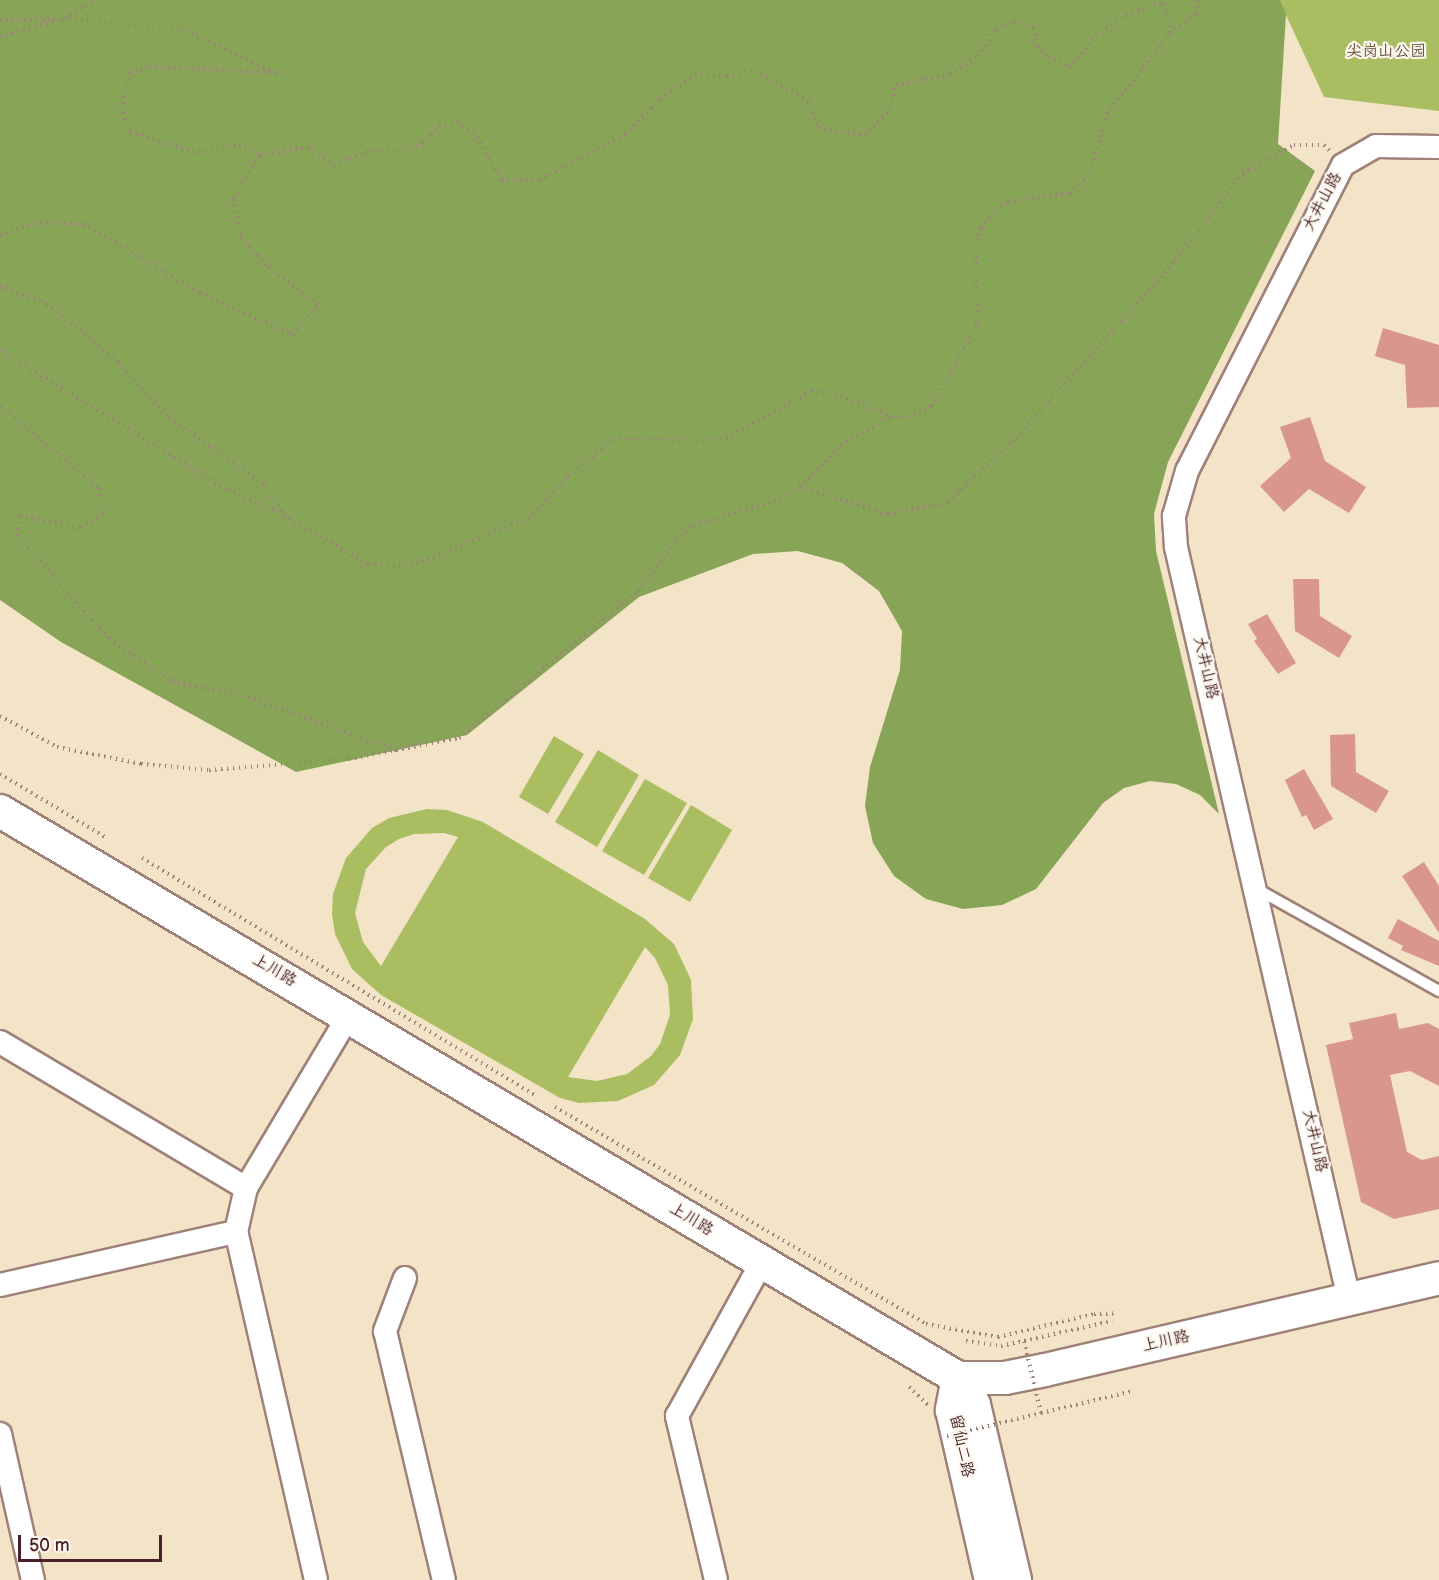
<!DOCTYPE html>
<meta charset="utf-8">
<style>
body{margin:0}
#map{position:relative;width:1439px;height:1580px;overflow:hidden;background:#f3e3c7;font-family:"Balsamiq Sans","LXGW WenKai TC",sans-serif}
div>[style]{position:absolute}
.green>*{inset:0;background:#aabd61}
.forest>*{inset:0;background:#87a457}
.building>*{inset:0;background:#d9968f}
.path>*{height:4px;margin-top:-2px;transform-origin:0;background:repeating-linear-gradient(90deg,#9e8179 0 1.5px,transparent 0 6px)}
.roads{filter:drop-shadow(2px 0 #9e8179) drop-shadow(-2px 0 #9e8179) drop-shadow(0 2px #9e8179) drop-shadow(0 -2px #9e8179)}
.lane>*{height:10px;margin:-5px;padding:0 5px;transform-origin:5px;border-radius:5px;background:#fff}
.street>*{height:22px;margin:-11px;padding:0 11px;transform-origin:11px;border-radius:11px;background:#fff}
.secondary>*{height:32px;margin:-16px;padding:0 16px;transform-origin:16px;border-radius:16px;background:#fff}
.path-bridge>*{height:4px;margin-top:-2px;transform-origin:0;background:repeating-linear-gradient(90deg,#9e8179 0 1.5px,transparent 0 6px)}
span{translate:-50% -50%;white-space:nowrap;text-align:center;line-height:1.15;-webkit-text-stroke:4.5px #fbf7ec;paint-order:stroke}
.park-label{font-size:16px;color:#674e3b}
.street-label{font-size:16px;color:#4a1f2b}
.scale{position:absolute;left:18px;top:1535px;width:144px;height:27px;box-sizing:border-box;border:3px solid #4a1f2b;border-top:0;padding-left:8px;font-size:18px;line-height:21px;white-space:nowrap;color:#4a1f2b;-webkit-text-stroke:4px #fbf7ec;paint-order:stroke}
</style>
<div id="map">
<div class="green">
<i style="clip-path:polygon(1279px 0,1439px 0,1439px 111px,1324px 97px)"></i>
<i style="clip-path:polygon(554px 736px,584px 754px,548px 814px,519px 797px)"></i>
<i style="clip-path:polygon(598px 750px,639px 775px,597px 847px,555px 822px)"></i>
<i style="clip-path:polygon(645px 779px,687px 803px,644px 875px,602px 851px)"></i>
<i style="clip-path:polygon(691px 805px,732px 830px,690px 902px,648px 878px)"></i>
<i style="clip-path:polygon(evenodd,427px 809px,447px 810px,483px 822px,645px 919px,674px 944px,691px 980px,693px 1019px,680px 1055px,654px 1085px,618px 1101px,579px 1103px,560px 1098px,381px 995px,352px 969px,335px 934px,332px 914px,333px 894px,346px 858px,372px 828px,389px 818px,427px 809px,444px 833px,458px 837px,381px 966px,363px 942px,355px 913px,366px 869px,386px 847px,399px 839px,414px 834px,444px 833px,427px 809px,645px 947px,655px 958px,668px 985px,670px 1015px,660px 1044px,651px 1056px,627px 1074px,597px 1081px,568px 1077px,645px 947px)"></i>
</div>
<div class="forest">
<i style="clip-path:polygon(0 0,1280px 0,1286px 14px,1278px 144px,1315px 171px,1168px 462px,1154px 514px,1156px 551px,1219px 814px,1200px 795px,1176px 784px,1150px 781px,1124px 788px,1103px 803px,1036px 889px,1002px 905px,963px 909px,926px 899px,894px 876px,873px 843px,865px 806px,870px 767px,900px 670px,902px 631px,879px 591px,842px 563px,798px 551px,753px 554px,639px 597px,467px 735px,296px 772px,61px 642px,0 600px)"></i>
</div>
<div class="building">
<i style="clip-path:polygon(1383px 328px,1439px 345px,1439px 407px,1407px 408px,1405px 365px,1375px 356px)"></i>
<i style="clip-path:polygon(1310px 417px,1325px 461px,1366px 487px,1349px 513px,1309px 489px,1284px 512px,1260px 486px,1291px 458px,1280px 427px)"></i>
<i style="clip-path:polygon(1293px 579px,1319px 579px,1320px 616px,1352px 636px,1339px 658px,1295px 631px)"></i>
<i style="clip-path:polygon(1267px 614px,1296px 663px,1278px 674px,1254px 641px,1257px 639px,1248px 624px)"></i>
<i style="clip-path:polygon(1355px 734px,1356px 772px,1389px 791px,1376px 813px,1331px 786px,1330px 735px)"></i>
<i style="clip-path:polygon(1304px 769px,1333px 819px,1314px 830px,1306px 815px,1302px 817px,1285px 780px)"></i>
<i style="clip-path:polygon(1424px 862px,1439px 886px,1439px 933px,1402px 876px)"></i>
<i style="clip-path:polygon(1398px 919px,1439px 941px,1439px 966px,1401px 950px,1403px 946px,1388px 938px)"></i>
<i style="clip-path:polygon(1396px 1013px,1399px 1029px,1428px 1023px,1439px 1029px,1439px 1086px,1410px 1071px,1390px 1075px,1407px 1152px,1422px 1160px,1439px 1156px,1439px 1209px,1394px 1219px,1361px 1202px,1326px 1045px,1353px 1039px,1349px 1023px)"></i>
</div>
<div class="path">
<i style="left:65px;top:18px;width:35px;rotate:-31deg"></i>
<i style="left:0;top:20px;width:63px;rotate:-0.9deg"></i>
<i style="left:63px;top:19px;width:118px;rotate:4.8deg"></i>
<i style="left:181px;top:29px;width:106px;rotate:24.6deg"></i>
<i style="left:277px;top:73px;width:129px;rotate:-177.3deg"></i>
<i style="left:148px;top:67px;width:19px;rotate:162deg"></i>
<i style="left:130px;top:73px;width:35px;rotate:105deg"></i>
<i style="left:121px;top:107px;width:27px;rotate:70deg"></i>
<i style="left:130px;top:132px;width:66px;rotate:17.6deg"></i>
<i style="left:193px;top:152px;width:47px;rotate:-8.7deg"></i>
<i style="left:239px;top:145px;width:23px;rotate:25deg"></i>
<i style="left:260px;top:155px;width:50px;rotate:-9.3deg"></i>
<i style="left:309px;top:147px;width:30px;rotate:37deg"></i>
<i style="left:333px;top:165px;width:39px;rotate:-21deg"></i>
<i style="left:369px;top:151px;width:30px;rotate:2deg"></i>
<i style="left:399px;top:152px;width:25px;rotate:-21deg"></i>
<i style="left:422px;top:143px;width:24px;rotate:-45deg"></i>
<i style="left:439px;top:126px;width:19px;rotate:-12deg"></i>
<i style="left:458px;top:122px;width:24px;rotate:38deg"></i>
<i style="left:477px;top:137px;width:51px;rotate:60.4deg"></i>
<i style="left:502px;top:181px;width:37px;rotate:-2deg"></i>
<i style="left:539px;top:180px;width:98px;rotate:-28.1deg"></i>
<i style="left:625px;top:134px;width:49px;rotate:-45deg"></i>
<i style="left:660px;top:99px;width:42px;rotate:-34.4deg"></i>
<i style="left:695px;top:75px;width:32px;rotate:2deg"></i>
<i style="left:727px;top:76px;width:28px;rotate:-10deg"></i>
<i style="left:755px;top:71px;width:61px;rotate:29.5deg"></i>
<i style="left:808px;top:101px;width:29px;rotate:70deg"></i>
<i style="left:818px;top:128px;width:48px;rotate:8.5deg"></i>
<i style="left:865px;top:135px;width:32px;rotate:-44deg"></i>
<i style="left:888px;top:113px;width:29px;rotate:-74deg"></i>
<i style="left:896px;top:85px;width:55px;rotate:-11.5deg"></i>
<i style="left:950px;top:74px;width:33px;rotate:-33deg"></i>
<i style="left:978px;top:56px;width:33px;rotate:-57deg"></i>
<i style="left:996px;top:28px;width:20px;rotate:-20deg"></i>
<i style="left:1015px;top:21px;width:20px;rotate:18deg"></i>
<i style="left:1034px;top:27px;width:20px;rotate:81deg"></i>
<i style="left:1037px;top:47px;width:15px;rotate:42deg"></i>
<i style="left:1048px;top:57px;width:23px;rotate:25deg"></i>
<i style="left:1069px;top:67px;width:42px;rotate:-49.8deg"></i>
<i style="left:1096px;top:35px;width:30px;rotate:-34deg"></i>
<i style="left:1121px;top:18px;width:44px;rotate:-22.5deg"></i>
<i style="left:1170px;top:33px;width:32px;rotate:-36deg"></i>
<i style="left:1196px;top:14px;width:14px;rotate:-78deg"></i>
<i style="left:0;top:37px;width:60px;rotate:-16.3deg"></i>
<i style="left:0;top:236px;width:36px;rotate:-21deg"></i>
<i style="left:34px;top:223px;width:50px;rotate:1.1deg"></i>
<i style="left:84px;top:224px;width:135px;rotate:30.7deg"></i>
<i style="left:200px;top:293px;width:102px;rotate:24.3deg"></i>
<i style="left:293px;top:335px;width:40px;rotate:-51deg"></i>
<i style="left:318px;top:304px;width:65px;rotate:-143.1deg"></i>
<i style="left:266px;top:265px;width:39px;rotate:-132deg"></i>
<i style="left:240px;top:236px;width:39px;rotate:-100deg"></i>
<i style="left:233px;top:198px;width:51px;rotate:-57.9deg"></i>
<i style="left:0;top:286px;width:50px;rotate:21deg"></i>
<i style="left:47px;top:304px;width:92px;rotate:39.2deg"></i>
<i style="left:118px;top:362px;width:76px;rotate:47.7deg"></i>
<i style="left:169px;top:418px;width:117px;rotate:34.9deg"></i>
<i style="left:265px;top:485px;width:33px;rotate:57deg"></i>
<i style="left:0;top:350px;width:268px;rotate:31.6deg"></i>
<i style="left:228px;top:490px;width:61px;rotate:24.1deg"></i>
<i style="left:284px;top:515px;width:99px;rotate:30.5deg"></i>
<i style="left:369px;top:565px;width:42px;rotate:1.4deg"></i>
<i style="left:411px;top:566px;width:126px;rotate:-22.3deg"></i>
<i style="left:528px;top:518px;width:58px;rotate:-46.4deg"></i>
<i style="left:568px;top:476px;width:58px;rotate:-38.7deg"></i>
<i style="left:613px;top:440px;width:108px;rotate:0.5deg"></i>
<i style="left:721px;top:441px;width:103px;rotate:-29.1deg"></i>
<i style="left:811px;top:391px;width:30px;rotate:9deg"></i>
<i style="left:841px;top:396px;width:53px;rotate:22.2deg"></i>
<i style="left:0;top:406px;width:129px;rotate:39.6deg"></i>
<i style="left:99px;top:488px;width:26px;rotate:81deg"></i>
<i style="left:103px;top:514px;width:27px;rotate:149deg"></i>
<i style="left:80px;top:528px;width:61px;rotate:-168.7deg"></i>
<i style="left:20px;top:516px;width:18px;rotate:103deg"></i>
<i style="left:16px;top:534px;width:140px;rotate:48.5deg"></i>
<i style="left:109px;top:639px;width:76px;rotate:33.7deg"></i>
<i style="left:172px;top:681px;width:78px;rotate:11.9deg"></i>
<i style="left:248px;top:697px;width:158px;rotate:19.9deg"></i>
<i style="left:800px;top:487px;width:92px;rotate:17.1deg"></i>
<i style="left:888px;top:514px;width:61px;rotate:-11.3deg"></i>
<i style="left:948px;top:502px;width:88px;rotate:-43.2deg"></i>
<i style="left:1012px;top:442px;width:245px;rotate:-48deg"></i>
<i style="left:1176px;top:260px;width:110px;rotate:-52.4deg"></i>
<i style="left:1243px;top:173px;width:58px;rotate:-28.8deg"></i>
<i style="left:1294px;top:145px;width:30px"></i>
<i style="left:1324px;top:145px;width:8px;rotate:45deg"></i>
<i style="left:0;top:716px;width:65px;rotate:28.5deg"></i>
<i style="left:57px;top:747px;width:86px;rotate:11.4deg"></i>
<i style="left:141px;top:764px;width:68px;rotate:5deg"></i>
<i style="left:209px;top:770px;width:140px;rotate:-4.5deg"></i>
<i style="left:349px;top:759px;width:112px;rotate:-10.8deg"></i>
<i style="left:459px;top:738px;width:232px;rotate:-39.4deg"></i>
<i style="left:638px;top:591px;width:64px;rotate:-52.6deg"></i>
<i style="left:677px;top:540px;width:23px;rotate:-41deg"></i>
<i style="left:694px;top:525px;width:89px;rotate:-16.4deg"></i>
<i style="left:779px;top:500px;width:25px;rotate:-32deg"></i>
<i style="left:800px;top:487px;width:59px;rotate:-45.7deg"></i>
<i style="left:841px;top:445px;width:58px;rotate:-30.1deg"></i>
<i style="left:891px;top:416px;width:23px;rotate:-2deg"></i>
<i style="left:914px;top:415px;width:20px;rotate:-27deg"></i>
<i style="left:932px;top:406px;width:94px;rotate:-61.2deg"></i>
<i style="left:977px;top:324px;width:78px;rotate:-91.5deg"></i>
<i style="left:975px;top:246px;width:20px;rotate:-72deg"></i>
<i style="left:981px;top:227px;width:23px;rotate:-52deg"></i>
<i style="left:995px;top:209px;width:15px;rotate:-28deg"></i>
<i style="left:1008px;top:202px;width:63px;rotate:-8.3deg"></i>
<i style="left:1070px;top:193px;width:24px;rotate:-42deg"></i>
<i style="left:1088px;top:177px;width:66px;rotate:-73.2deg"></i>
<i style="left:1107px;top:114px;width:103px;rotate:-52.1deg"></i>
<i style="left:1170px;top:33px;width:17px;rotate:-93deg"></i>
<i style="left:1169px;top:16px;width:18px;rotate:-117deg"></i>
<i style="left:0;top:774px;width:125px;rotate:30.9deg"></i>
<i style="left:142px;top:858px;width:459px;rotate:31.1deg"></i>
<i style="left:555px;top:1107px;width:430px;rotate:30.3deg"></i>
<i style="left:926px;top:1324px;width:73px;rotate:10.2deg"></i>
<i style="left:998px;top:1337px;width:99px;rotate:-13.5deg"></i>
<i style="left:1094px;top:1314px;width:23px;rotate:-2deg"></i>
<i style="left:966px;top:1341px;width:35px;rotate:8deg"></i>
<i style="left:1001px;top:1346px;width:114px;rotate:-12.7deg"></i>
<i style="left:909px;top:1387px;width:26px;rotate:43deg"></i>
<i style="left:1041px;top:1413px;width:95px;rotate:-13.4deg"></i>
</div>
<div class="roads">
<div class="lane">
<i style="left:1257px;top:889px;width:209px;rotate:29.3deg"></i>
</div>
<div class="street">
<i style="left:0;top:1042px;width:286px;rotate:30.7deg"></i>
<i style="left:405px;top:1278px;width:57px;rotate:110.7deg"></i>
<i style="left:385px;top:1331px;width:256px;rotate:76.7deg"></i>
<i style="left:0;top:1285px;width:242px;rotate:-12.7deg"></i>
<i style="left:1349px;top:1299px;width:772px;rotate:-102.96deg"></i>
<i style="left:1176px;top:547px;width:31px;rotate:-94deg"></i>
<i style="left:1174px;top:516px;width:47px;rotate:-73.9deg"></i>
<i style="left:1187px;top:471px;width:343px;rotate:-63deg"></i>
<i style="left:1343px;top:165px;width:38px;rotate:-30deg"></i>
<i style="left:1376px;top:146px;width:63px;rotate:0.9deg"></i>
<i style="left:0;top:1434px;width:150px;rotate:77.3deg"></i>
<i style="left:316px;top:1580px;width:357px;rotate:-102.9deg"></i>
<i style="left:236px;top:1232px;width:45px;rotate:-77.2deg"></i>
<i style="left:246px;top:1188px;width:201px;rotate:-59.2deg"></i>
<i style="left:716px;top:1580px;width:169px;rotate:-103.4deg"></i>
<i style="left:677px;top:1416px;width:176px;rotate:-61.1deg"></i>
</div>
<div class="secondary">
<i style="left:0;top:811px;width:1113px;rotate:30.62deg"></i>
<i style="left:958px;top:1378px;width:47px"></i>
<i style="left:1005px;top:1378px;width:41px;rotate:-11.3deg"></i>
<i style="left:1045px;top:1370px;width:405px;rotate:-13.1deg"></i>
<i style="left:958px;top:1378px;width:31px;rotate:59deg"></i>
<i style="left:974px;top:1405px;width:180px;rotate:76.8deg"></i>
<i style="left:958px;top:1378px;width:33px;rotate:101deg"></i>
<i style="left:952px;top:1410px;width:174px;rotate:77.1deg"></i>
</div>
</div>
<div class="path-bridge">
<i style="left:947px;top:1436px;width:97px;rotate:-13.7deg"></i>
<i style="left:1041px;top:1413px;width:74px;rotate:-103.3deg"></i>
</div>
<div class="park-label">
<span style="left:1386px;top:52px">尖岗山公园</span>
</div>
<div class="street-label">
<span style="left:1323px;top:202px;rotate:-62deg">大井山路</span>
<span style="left:1205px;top:668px;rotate:77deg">大井山路</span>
<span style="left:274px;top:971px;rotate:30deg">上川路</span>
<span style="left:1314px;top:1141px;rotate:77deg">大井山路</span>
<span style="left:691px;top:1220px;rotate:31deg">上川路</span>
<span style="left:1166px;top:1342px;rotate:-13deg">上川路</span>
<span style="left:961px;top:1446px;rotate:78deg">留仙二路</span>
</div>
<div class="scale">50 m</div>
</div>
